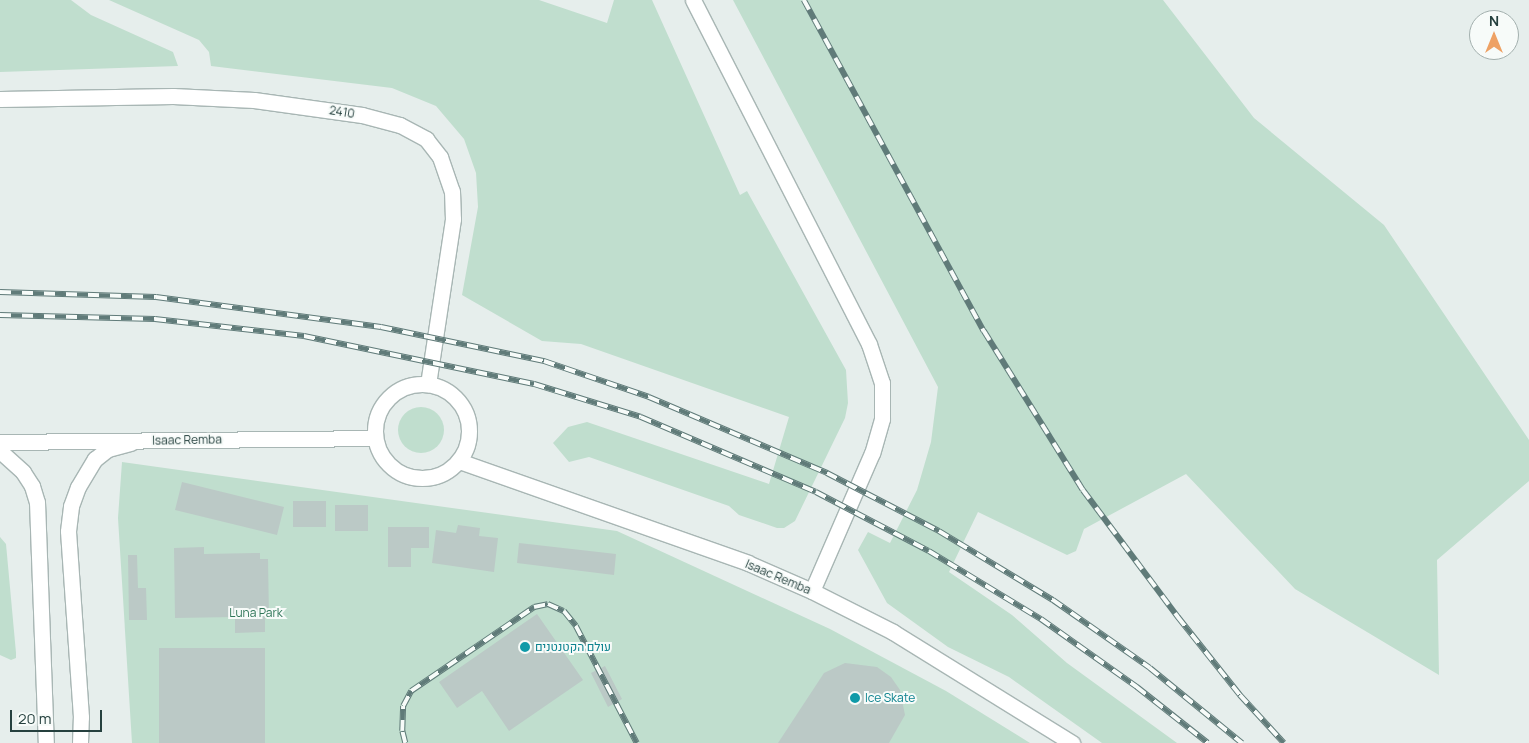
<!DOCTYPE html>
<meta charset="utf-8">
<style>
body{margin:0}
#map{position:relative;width:1529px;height:743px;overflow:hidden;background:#e6eeec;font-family:Manrope,Heebo,sans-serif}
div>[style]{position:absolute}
.green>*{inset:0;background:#c0dece}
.round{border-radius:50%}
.building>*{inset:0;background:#bbc9c6}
.roads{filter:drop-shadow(1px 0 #a8b6b4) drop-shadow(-1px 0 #a8b6b4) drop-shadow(0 1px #a8b6b4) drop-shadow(0 -1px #a8b6b4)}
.lane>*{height:15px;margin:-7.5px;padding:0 7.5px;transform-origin:7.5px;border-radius:7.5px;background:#fff}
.street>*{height:15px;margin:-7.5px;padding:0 7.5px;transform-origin:7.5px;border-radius:7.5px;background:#fff}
.street>.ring{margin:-7.5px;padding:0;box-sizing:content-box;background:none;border:15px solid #fff;border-radius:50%}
.rail>*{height:5.5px;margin-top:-2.75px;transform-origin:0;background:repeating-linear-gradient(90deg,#f7fbf9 0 11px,#607b79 0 22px);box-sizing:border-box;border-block:1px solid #607b79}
.dots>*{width:14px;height:14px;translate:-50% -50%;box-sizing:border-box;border:2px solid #f7fbf9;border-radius:50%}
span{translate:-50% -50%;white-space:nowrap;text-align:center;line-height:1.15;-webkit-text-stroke:4px #f7fbf9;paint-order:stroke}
.street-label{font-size:12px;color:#25403e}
.park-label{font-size:12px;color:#307659}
.culture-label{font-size:12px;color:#0d838f}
.left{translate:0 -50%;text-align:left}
.north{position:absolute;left:1469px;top:10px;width:50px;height:50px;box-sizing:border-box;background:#f7fbf9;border:1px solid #a3b0ae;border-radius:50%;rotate:0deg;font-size:14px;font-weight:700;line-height:20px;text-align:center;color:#25403e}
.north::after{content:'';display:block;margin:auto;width:18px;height:22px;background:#eea164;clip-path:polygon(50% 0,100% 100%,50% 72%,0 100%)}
.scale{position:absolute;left:10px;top:710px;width:92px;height:22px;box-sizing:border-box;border:2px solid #25403e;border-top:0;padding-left:6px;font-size:15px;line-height:18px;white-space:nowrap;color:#25403e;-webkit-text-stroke:4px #f7fbf9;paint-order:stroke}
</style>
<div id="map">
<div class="green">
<i style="clip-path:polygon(0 0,71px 0,91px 15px,173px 52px,178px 66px,0 72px)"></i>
<i style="clip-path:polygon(109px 0,539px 0,607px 23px,614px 0,652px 0,740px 195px,747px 191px,846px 370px,848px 403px,845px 418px,795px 521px,784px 528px,777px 528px,739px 515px,729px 506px,589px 457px,569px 462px,553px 443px,568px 427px,587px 422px,769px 484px,789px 417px,581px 344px,542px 341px,462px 295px,478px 207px,476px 173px,464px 139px,436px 106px,392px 88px,211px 66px,209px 52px,199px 40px)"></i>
<i style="clip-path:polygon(733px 0,1163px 0,1254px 118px,1384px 225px,1529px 440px,1529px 481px,1437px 560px,1439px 675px,1295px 589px,1186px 474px,1084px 529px,1076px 551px,1067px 555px,978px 512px,949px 572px,1012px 615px,1067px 663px,1177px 743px,1102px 743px,1009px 677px,948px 647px,887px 603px,858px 550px,868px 532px,890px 543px,917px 490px,931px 442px,938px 387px)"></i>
<i class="round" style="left:398px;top:407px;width:46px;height:46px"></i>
<i style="clip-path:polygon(122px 462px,617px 531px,830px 629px,946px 691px,1030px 743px,132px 743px,118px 518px)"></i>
<i style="clip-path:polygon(0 537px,6px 544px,16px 653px,16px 658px,11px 660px,0 655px)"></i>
</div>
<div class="building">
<i style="clip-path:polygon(182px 482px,284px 507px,277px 535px,175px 510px)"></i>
<i style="clip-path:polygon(293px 501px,326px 501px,326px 527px,293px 527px)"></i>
<i style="clip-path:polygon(335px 505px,368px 505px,368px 531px,335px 531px)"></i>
<i style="clip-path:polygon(458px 525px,480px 528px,479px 536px,498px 538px,494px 572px,432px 563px,436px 530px,456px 533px)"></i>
<i style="clip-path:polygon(388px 527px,429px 527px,429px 548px,411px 548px,411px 567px,388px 567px)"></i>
<i style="clip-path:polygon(519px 543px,616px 554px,614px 575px,517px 563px)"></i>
<i style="clip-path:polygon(204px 547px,204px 554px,260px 553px,260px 559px,268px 559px,269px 617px,265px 617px,265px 632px,235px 633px,235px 617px,175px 618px,174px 548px)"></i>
<i style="clip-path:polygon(128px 555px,137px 555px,138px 588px,146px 588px,147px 620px,129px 620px)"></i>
<i style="clip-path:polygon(537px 614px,583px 680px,509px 731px,482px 691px,457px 708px,439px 682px)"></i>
<i style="clip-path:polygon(159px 648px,265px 648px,265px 743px,159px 743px)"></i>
<i style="clip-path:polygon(845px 663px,877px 667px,891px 677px,900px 690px,905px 715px,889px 743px,778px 743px,824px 673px)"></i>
<i style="clip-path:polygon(605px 666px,622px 699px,608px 707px,591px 673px)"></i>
</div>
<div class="roads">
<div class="lane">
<i style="left:693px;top:0;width:386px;rotate:62.9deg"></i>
<i style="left:869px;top:344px;width:41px;rotate:71.6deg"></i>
<i style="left:882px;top:383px;width:36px;rotate:90deg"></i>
<i style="left:882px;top:419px;width:35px;rotate:106deg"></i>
<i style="left:872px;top:453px;width:150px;rotate:113.5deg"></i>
<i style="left:0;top:451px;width:31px;rotate:42deg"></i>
<i style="left:23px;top:472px;width:17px;rotate:57deg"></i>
<i style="left:32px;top:486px;width:17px;rotate:73deg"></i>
<i style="left:37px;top:502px;width:241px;rotate:87.9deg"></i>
<i style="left:80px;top:743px;width:26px;rotate:-88deg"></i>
<i style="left:81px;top:717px;width:186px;rotate:-94deg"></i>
<i style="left:68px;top:531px;width:25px;rotate:-83deg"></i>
<i style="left:71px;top:506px;width:20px;rotate:-70deg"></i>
<i style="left:78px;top:487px;width:33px;rotate:-59deg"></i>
<i style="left:95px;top:459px;width:16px;rotate:-38deg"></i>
<i style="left:108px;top:449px;width:24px;rotate:-15deg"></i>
</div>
<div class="street">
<i style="left:0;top:99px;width:173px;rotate:-1deg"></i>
<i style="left:173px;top:96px;width:81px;rotate:2.8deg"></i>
<i style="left:254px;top:100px;width:109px;rotate:7.9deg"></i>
<i style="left:362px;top:115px;width:39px;rotate:15deg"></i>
<i style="left:400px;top:125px;width:30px;rotate:28deg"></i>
<i style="left:426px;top:139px;width:23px;rotate:52deg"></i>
<i style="left:440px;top:157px;width:36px;rotate:71deg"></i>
<i style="left:452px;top:191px;width:28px;rotate:88deg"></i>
<i style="left:453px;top:219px;width:167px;rotate:98.6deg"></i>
<i class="ring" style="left:375px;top:384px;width:79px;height:79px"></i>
<i style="left:0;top:442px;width:375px;rotate:-0.6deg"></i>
<i style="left:459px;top:461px;width:306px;rotate:19.4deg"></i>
<i style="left:748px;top:563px;width:70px;rotate:23.6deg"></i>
<i style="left:812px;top:591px;width:91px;rotate:26.8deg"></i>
<i style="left:893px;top:632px;width:211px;rotate:31.8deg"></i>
</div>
</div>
<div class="rail">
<i style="left:804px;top:0;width:377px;rotate:61.5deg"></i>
<i style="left:984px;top:331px;width:187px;rotate:58.1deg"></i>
<i style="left:1083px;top:490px;width:159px;rotate:53.2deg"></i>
<i style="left:1178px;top:617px;width:100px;rotate:51.5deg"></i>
<i style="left:1240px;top:695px;width:65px;rotate:47.5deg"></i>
<i style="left:0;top:292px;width:156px;rotate:1.8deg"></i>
<i style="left:156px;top:297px;width:227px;rotate:7.6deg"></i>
<i style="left:381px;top:327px;width:167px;rotate:11.8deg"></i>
<i style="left:544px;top:361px;width:111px;rotate:18.9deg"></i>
<i style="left:649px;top:397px;width:194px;rotate:23.1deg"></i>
<i style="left:827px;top:473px;width:126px;rotate:27.4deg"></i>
<i style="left:939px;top:531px;width:133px;rotate:31.2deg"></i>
<i style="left:1053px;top:600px;width:118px;rotate:35deg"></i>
<i style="left:1150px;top:668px;width:119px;rotate:39.2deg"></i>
<i style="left:0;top:315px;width:155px;rotate:1.5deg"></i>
<i style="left:155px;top:319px;width:150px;rotate:6.5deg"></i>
<i style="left:304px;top:336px;width:235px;rotate:11.8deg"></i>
<i style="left:534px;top:384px;width:112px;rotate:17.1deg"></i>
<i style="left:641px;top:417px;width:190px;rotate:23.2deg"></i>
<i style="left:816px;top:492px;width:127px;rotate:27.6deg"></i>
<i style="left:929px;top:551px;width:131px;rotate:31.3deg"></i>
<i style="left:1041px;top:619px;width:118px;rotate:35.3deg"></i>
<i style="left:1137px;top:687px;width:90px;rotate:38.3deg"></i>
<i style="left:405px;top:743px;width:12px;rotate:-104deg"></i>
<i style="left:402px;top:731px;width:25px;rotate:-88deg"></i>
<i style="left:403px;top:706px;width:17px;rotate:-62deg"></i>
<i style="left:411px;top:691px;width:149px;rotate:-34.3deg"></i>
<i style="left:534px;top:607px;width:14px;rotate:-12deg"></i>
<i style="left:548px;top:604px;width:17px;rotate:24deg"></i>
<i style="left:564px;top:611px;width:19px;rotate:51deg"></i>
<i style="left:576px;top:626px;width:132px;rotate:62.5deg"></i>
</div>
<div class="dots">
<i style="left:525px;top:647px;background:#0f9aa8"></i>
<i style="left:855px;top:698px;background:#0f9aa8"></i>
</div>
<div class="street-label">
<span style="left:342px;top:112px;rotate:9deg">2410</span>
<span style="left:187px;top:440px;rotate:-1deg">Isaac Remba</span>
<span style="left:778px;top:577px;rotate:23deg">Isaac Remba</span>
</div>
<div class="park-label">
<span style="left:256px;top:613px">Luna Park</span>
</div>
<div class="culture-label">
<span class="left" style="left:535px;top:647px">עולם הקטנטנים</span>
<span class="left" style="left:865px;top:698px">Ice Skate</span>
</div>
<div class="north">N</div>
<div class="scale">20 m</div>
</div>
